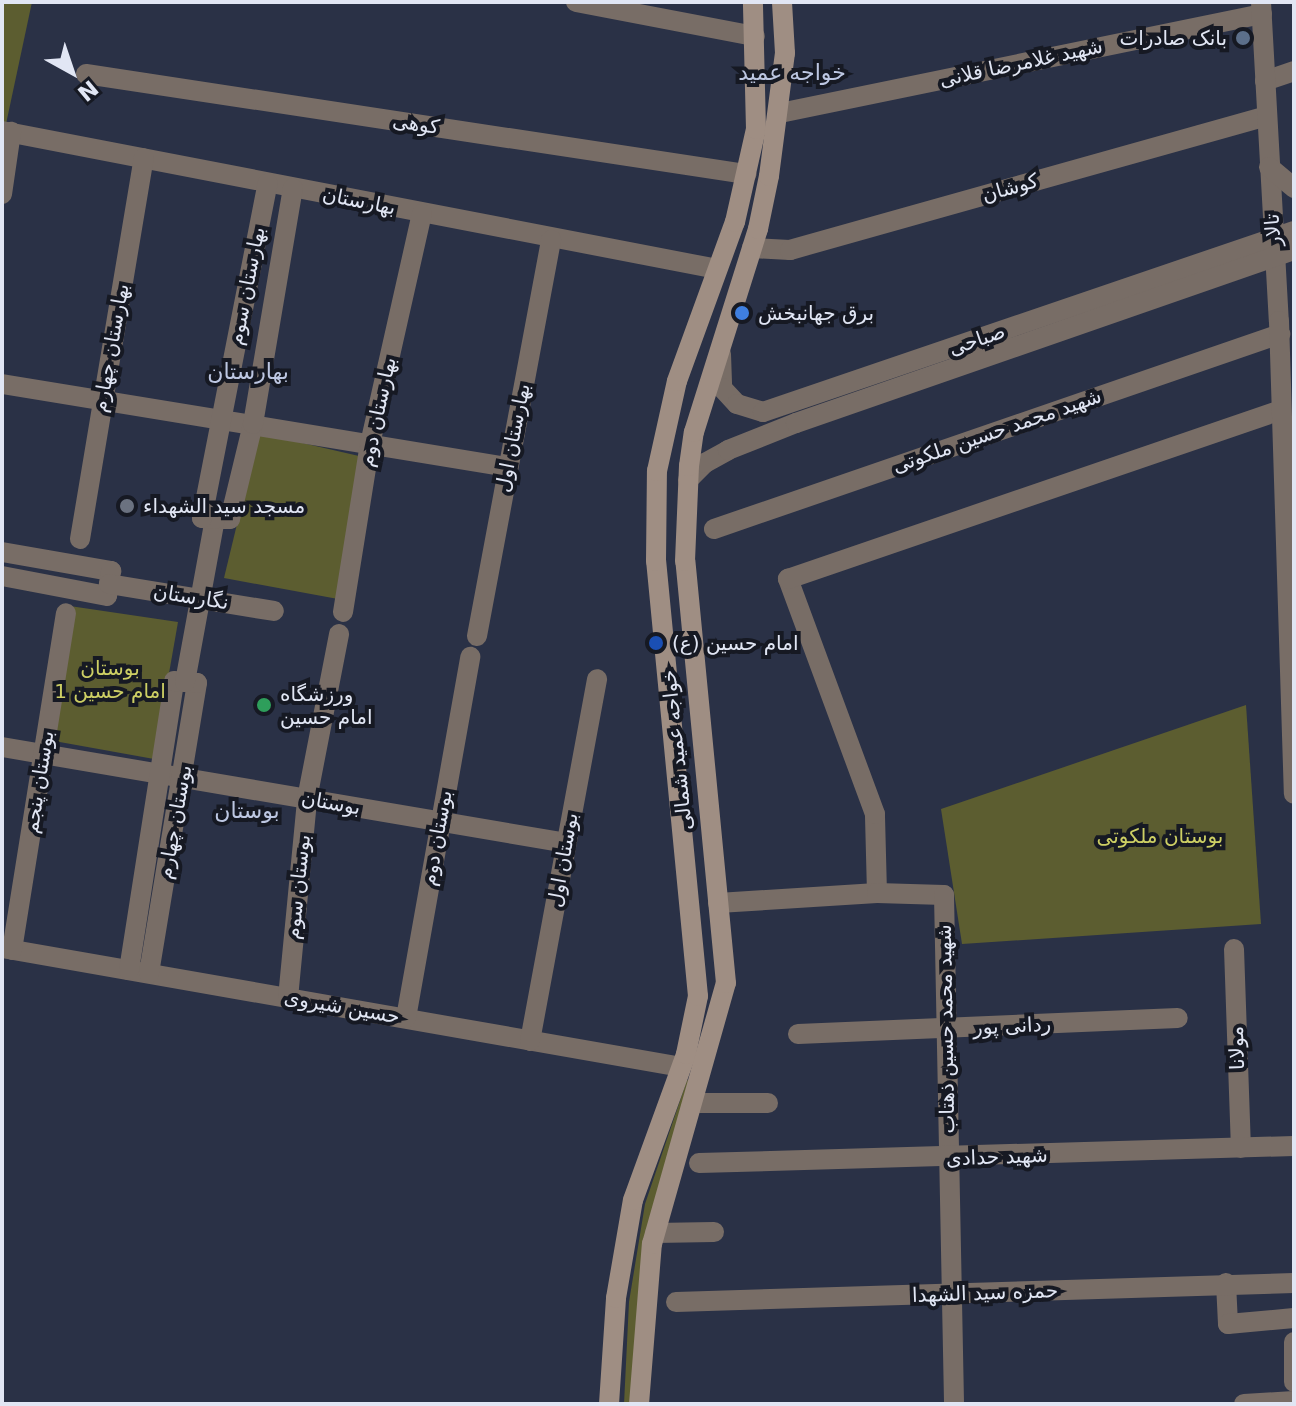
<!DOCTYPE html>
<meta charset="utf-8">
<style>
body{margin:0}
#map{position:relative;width:1296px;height:1406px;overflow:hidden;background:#2a3146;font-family:"DejaVu Sans",Cairo,sans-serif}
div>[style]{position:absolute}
.green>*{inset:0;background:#5c5d30}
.minor>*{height:20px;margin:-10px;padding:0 10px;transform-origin:10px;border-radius:10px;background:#786d66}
.tertiary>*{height:20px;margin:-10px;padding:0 10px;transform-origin:10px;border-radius:10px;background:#786d66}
.secondary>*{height:20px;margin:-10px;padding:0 10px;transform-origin:10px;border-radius:10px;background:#9f8e83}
.dots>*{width:22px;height:22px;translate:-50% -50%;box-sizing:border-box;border:4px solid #161923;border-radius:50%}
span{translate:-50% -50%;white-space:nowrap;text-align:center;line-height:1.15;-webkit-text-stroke:8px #161923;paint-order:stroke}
.poi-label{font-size:20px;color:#e1e6f4}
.right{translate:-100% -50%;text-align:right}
.left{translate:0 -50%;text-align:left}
.street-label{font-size:20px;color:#e1e6f4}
.park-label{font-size:20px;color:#cdcf64}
.neighbourhood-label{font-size:22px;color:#bdc7e2}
.frame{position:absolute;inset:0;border:4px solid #e1e6f4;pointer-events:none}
.north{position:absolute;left:32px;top:32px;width:80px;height:80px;-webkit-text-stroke:6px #161923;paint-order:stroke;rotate:140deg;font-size:22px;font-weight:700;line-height:32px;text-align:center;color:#e1e6f4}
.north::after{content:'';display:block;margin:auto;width:28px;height:36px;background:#e1e6f4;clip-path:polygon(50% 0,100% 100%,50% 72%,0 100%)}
</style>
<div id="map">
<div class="green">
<i style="clip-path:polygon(2px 2px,32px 2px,6px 124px,2px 124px)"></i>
<i style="clip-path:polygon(259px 433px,359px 456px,338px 599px,224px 578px)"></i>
<i style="clip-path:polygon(63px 605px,178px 622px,154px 759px,43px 739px)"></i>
<i style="clip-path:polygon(1246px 705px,1261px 924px,962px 944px,941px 809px)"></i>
<i style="clip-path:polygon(687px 1080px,695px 1084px,657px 1197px,632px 1404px,624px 1404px,629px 1302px,645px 1204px)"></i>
</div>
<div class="minor">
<i style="left:576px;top:2px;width:182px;rotate:10.8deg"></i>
<i style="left:86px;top:74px;width:668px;rotate:8.62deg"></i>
<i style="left:1265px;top:81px;width:31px;rotate:-19deg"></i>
<i style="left:780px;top:113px;width:492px;rotate:-11.6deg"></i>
<i style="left:2px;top:131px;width:728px;rotate:10.92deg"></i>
<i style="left:2px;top:194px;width:63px;rotate:-81.7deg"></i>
<i style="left:752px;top:248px;width:38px;rotate:3deg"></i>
<i style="left:790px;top:250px;width:495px;rotate:-15.7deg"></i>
<i style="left:2px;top:384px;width:512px;rotate:9.33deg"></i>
<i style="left:215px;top:519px;width:15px"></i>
<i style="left:230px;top:519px;width:98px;rotate:-76.4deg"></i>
<i style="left:253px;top:424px;width:239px;rotate:-80.4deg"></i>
<i style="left:714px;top:529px;width:599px;rotate:-19.01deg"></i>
<i style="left:80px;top:539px;width:386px;rotate:-80.5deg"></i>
<i style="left:2px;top:552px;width:111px;rotate:9.9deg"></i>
<i style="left:111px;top:571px;width:25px;rotate:99deg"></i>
<i style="left:107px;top:596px;width:107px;rotate:-169.2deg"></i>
<i style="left:109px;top:584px;width:167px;rotate:9.3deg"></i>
<i style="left:343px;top:612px;width:170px;rotate:-80.9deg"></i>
<i style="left:370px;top:444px;width:236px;rotate:-77.3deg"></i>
<i style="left:477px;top:636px;width:403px;rotate:-79.4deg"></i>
<i style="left:2px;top:747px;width:572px;rotate:9.66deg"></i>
<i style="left:877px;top:893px;width:79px;rotate:-91.5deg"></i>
<i style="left:875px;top:814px;width:251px;rotate:-110.3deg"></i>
<i style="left:788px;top:579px;width:521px;rotate:-18.92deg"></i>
<i style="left:718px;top:903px;width:159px;rotate:-3.6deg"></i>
<i style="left:877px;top:893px;width:67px;rotate:1.7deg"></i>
<i style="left:944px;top:895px;width:509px;rotate:88.87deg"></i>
<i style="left:2px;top:948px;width:689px;rotate:9.94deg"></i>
<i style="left:1234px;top:949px;width:199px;rotate:88deg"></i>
<i style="left:12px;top:950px;width:341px;rotate:-80.9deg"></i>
<i style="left:129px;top:970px;width:292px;rotate:-81.1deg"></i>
<i style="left:174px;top:681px;width:11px;rotate:5deg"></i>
<i style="left:149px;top:973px;width:294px;rotate:-80.6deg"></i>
<i style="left:197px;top:683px;width:12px;rotate:-175deg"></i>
<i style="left:185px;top:682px;width:166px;rotate:-79.6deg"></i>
<i style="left:215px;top:519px;width:13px;rotate:-176deg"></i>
<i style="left:202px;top:518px;width:341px;rotate:-78.9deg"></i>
<i style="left:288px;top:998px;width:200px;rotate:-84.5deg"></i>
<i style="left:307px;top:799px;width:168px;rotate:-79deg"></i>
<i style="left:406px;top:1018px;width:367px;rotate:-79.9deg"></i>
<i style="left:798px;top:1034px;width:380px;rotate:-2.4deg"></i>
<i style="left:530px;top:1041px;width:368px;rotate:-79.5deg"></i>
<i style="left:695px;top:1103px;width:73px"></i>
<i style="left:699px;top:1163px;width:595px;rotate:-1.64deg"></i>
<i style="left:655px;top:1233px;width:59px;rotate:-1deg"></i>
<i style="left:1226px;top:1283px;width:41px;rotate:87.2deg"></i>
<i style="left:1228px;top:1324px;width:66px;rotate:-5.2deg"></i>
<i style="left:676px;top:1302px;width:618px;rotate:-1.76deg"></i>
<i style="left:1244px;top:1404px;width:50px;rotate:-3.4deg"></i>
</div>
<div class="tertiary">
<i style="left:1261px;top:2px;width:320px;rotate:86.8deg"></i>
<i style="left:1279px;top:321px;width:473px;rotate:88.2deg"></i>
<i style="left:1269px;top:167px;width:33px;rotate:40deg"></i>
<i style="left:721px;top:354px;width:34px;rotate:88deg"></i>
<i style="left:722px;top:388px;width:22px;rotate:47deg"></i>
<i style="left:737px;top:404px;width:27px;rotate:17deg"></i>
<i style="left:763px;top:412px;width:561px;rotate:-18.82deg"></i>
<i style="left:688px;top:480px;width:24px;rotate:-45deg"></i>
<i style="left:705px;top:463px;width:26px;rotate:-29deg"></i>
<i style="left:728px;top:450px;width:73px;rotate:-21.7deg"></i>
<i style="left:796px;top:423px;width:527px;rotate:-19.16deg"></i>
<i style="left:1294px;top:1342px;width:40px;rotate:90deg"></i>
</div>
<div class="secondary">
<i style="left:609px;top:1404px;width:106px;rotate:-86.2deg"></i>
<i style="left:616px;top:1298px;width:99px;rotate:-80.2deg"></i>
<i style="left:633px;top:1200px;width:155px;rotate:-70deg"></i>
<i style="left:686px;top:1054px;width:59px;rotate:-78.3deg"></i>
<i style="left:698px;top:996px;width:437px;rotate:-95.5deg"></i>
<i style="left:656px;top:561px;width:90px;rotate:-89.4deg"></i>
<i style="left:657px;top:471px;width:92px;rotate:-77.5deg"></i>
<i style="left:677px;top:381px;width:169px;rotate:-70deg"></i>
<i style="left:735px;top:222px;width:95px;rotate:-77.3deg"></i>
<i style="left:756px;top:129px;width:127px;rotate:-91.4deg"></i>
<i style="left:639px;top:1404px;width:161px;rotate:-85.4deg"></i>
<i style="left:652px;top:1244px;width:271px;rotate:-74.2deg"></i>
<i style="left:726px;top:983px;width:424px;rotate:-95.5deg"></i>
<i style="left:685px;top:561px;width:95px;rotate:-87.6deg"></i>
<i style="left:689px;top:466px;width:34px;rotate:-82deg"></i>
<i style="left:694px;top:432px;width:213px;rotate:-72.5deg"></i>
<i style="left:758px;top:229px;width:54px;rotate:-78.3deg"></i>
<i style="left:769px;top:176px;width:124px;rotate:-82.6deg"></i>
<i style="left:785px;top:53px;width:51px;rotate:-93.4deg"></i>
</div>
<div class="dots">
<i style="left:1243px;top:38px;background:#5c6f8a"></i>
<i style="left:742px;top:313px;background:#3f7fe0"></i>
<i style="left:127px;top:506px;background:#6b7280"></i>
<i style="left:656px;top:643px;background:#1a4fb4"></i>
<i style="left:264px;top:705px;background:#2e9e5b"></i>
</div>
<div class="poi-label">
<span class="right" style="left:1227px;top:38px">بانک صادرات</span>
<span class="left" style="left:758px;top:313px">برق جهانبخش</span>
<span class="left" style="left:143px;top:506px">مسجد سید الشهداء</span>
<span class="left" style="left:672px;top:643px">امام حسین (ع)</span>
<span class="left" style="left:280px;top:706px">ورزشگاه<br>امام حسین</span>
</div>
<div class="street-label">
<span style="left:1021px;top:63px;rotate:-12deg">شهید غلامرضا قلانی</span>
<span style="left:416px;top:124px;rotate:9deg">کوهی</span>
<span style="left:1010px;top:188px;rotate:-16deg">کوشان</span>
<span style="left:359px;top:201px;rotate:11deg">بهارستان</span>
<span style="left:1273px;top:230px;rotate:-94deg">تالار</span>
<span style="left:247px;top:286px;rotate:-79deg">بهارستان سوم</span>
<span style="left:977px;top:340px;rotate:-19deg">صباحی</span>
<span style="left:111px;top:348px;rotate:-80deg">بهارستان چهارم</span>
<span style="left:378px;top:412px;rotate:-78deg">بهارستان دوم</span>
<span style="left:997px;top:431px;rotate:-19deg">شهید محمد حسین ملکوتی</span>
<span style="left:513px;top:438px;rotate:-79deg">بهارستان اول</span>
<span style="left:191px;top:597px;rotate:9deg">نگارستان</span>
<span style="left:677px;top:750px;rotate:-96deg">خواجه عمید شمالی</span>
<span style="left:39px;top:782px;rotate:-81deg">بوستان پنجم</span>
<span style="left:331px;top:803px;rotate:10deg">بوستان</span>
<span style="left:175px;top:822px;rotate:-80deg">بوستان چهارم</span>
<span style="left:437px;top:838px;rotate:-80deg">بوستان دوم</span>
<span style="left:563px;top:860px;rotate:-80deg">بوستان اول</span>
<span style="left:298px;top:887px;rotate:-84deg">بوستان سوم</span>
<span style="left:342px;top:1007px;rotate:10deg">حسین شیروی</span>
<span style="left:1012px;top:1026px;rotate:-3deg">ردانی پور</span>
<span style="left:946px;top:1029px;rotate:-91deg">شهید محمد حسین ذهتاب</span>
<span style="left:1237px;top:1048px;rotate:-92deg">مولانا</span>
<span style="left:997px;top:1157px;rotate:-2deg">شهید حدادی</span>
<span style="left:985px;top:1293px;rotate:-2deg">حمزه سید الشهدا</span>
</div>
<div class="park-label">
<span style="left:110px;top:680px">بوستان<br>امام حسین 1</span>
<span style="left:1160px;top:836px">بوستان ملکوتی</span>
</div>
<div class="neighbourhood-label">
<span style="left:792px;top:73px">خواجه عمید</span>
<span style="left:248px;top:372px">بهارستان</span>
<span style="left:247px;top:811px">بوستان</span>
</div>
<div class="frame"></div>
<div class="north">N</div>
</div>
